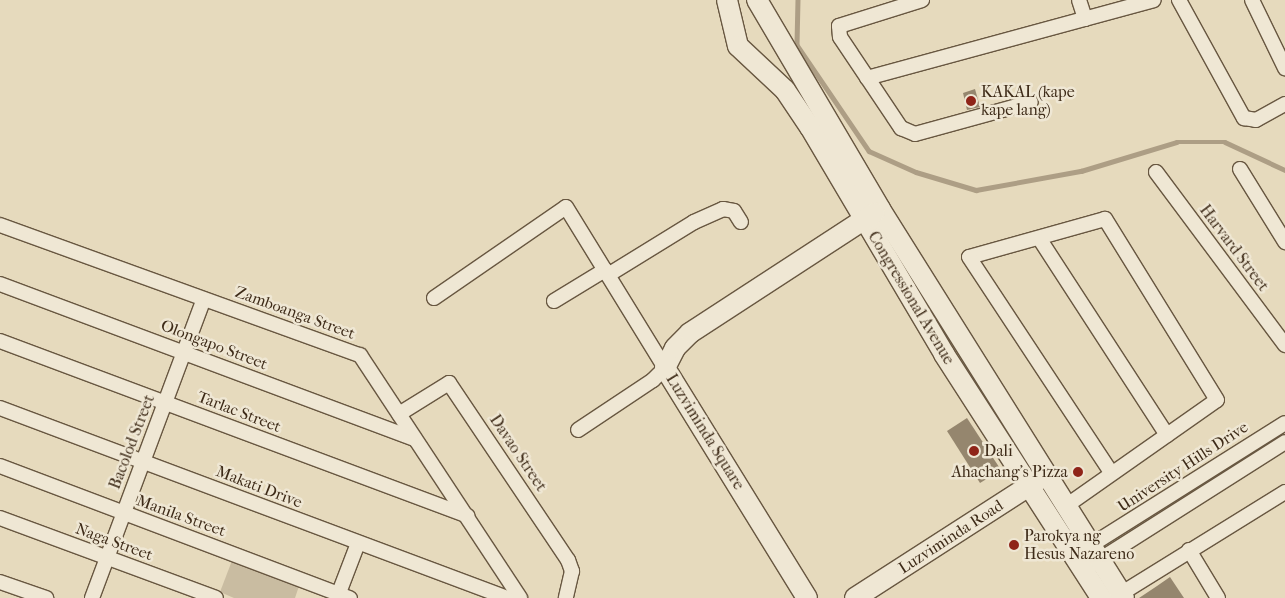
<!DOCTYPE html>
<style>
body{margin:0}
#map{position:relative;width:1285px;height:598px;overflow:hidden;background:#e6dabd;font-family:"IM FELL French Canon",serif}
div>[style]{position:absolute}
.green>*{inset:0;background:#c9bca1}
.stream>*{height:4.5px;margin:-2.25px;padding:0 2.25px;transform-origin:2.25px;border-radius:2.25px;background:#ad9e85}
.building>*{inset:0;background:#95866e}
.roads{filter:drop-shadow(1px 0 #685741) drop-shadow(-1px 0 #685741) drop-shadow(0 1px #685741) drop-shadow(0 -1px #685741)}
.street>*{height:14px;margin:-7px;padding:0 7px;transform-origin:7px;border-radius:7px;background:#efe7d4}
.secondary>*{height:20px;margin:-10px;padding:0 10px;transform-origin:10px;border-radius:10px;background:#efe7d4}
.dots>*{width:14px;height:14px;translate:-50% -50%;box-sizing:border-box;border:2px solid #efe7d4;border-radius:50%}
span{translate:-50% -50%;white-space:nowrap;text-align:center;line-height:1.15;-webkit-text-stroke:5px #efe7d4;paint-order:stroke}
.poi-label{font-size:16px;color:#3e2b18}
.left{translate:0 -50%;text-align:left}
.right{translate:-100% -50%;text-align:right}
.street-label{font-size:16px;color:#3e2b18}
</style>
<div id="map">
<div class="green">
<i style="clip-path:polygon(233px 558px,300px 583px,295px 598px,234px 598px,220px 592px)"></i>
</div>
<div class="stream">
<i style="left:798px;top:0;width:45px;rotate:91.3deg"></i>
<i style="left:797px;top:45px;width:128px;rotate:55.8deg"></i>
<i style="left:869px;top:151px;width:51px;rotate:24.1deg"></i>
<i style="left:916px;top:172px;width:63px;rotate:16.7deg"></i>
<i style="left:976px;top:190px;width:107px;rotate:-10.3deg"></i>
<i style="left:1081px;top:171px;width:100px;rotate:-16.8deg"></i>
<i style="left:1177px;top:142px;width:48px"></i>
<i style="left:1225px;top:142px;width:66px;rotate:25deg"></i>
</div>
<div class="building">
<i style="clip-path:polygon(975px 89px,980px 107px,967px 110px,963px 93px)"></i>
<i style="clip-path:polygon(967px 418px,1001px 470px,980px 483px,947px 431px)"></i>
<i style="clip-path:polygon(1170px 577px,1184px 598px,1139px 598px,1157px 586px)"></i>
</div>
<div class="roads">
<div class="street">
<i style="left:922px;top:0;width:87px;rotate:162.6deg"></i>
<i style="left:839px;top:26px;width:11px;rotate:85deg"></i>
<i style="left:840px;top:37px;width:110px;rotate:56.2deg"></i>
<i style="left:901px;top:128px;width:15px;rotate:23deg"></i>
<i style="left:915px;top:134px;width:120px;rotate:-15.4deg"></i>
<i style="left:1079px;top:0;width:20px;rotate:72deg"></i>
<i style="left:1179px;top:0;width:135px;rotate:61.2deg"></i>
<i style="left:1244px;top:118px;width:12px;rotate:9deg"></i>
<i style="left:1256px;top:120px;width:33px;rotate:-29deg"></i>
<i style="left:1252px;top:0;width:76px;rotate:64.1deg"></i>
<i style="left:867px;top:78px;width:297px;rotate:-15.2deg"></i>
<i style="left:1240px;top:169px;width:86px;rotate:58.3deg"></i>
<i style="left:1156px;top:172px;width:216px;rotate:53.3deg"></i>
<i style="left:0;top:225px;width:383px;rotate:19.9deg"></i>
<i style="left:360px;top:355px;width:291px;rotate:56.6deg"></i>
<i style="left:1039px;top:238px;width:235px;rotate:57deg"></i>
<i style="left:608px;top:275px;width:101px;rotate:-31.6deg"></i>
<i style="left:694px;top:222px;width:32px;rotate:-24deg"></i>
<i style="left:723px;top:209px;width:11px;rotate:10deg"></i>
<i style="left:734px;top:211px;width:13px;rotate:58deg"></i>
<i style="left:0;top:284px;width:443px;rotate:20.5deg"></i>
<i style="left:434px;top:298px;width:160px;rotate:-34.6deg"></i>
<i style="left:566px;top:207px;width:189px;rotate:58.4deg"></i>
<i style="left:665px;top:368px;width:17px;rotate:135deg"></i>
<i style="left:653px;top:380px;width:90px;rotate:146.3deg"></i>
<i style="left:554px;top:301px;width:60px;rotate:-31.3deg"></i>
<i style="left:0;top:341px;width:499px;rotate:20.5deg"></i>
<i style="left:0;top:408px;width:541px;rotate:20.54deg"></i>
<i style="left:399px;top:414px;width:59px;rotate:-31.8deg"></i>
<i style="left:449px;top:383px;width:213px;rotate:56.1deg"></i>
<i style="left:568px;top:560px;width:12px;rotate:70deg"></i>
<i style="left:572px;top:571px;width:28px;rotate:103deg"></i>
<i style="left:0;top:466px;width:374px;rotate:20.7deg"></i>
<i style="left:1066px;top:506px;width:184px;rotate:-35.1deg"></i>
<i style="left:1217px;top:400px;width:213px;rotate:-121.7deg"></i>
<i style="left:1105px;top:219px;width:141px;rotate:164.4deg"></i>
<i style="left:969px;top:257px;width:258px;rotate:56.6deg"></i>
<i style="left:0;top:518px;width:230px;rotate:20.3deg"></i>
<i style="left:1085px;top:549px;width:236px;rotate:-32.2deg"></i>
<i style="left:1189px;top:550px;width:56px;rotate:58.9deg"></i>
<i style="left:1093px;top:564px;width:227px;rotate:-32.4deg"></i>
<i style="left:0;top:582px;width:49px;rotate:19.2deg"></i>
<i style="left:92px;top:598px;width:319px;rotate:-69.5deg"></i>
<i style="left:337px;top:598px;width:59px;rotate:-69.1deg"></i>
<i style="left:1114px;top:598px;width:201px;rotate:-31.8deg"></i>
</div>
<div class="secondary">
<i style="left:727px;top:0;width:47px;rotate:76.6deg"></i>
<i style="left:738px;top:46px;width:64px;rotate:43.1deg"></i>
<i style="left:785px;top:90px;width:45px;rotate:56deg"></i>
<i style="left:810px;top:127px;width:264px;rotate:59.4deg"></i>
<i style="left:944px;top:354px;width:290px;rotate:57.2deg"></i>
<i style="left:757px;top:0;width:243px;rotate:59.5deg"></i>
<i style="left:880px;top:209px;width:459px;rotate:57.9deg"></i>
<i style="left:807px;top:598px;width:270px;rotate:-121.7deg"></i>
<i style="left:665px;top:368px;width:22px;rotate:-63deg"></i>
<i style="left:675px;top:348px;width:21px;rotate:-45deg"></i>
<i style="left:690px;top:333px;width:220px;rotate:-33.1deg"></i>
<i style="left:855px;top:598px;width:220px;rotate:-32.8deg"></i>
</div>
</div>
<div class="dots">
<i style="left:971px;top:101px;background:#8f2418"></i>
<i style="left:974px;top:451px;background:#8f2418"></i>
<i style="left:1078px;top:472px;background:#8f2418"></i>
<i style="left:1014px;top:545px;background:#8f2418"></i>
</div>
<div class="poi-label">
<span class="left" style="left:981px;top:101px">KAKAL (kape<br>kape lang)</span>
<span class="left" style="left:984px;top:451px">Dali</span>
<span class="right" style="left:1068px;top:472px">Ahachang's Pizza</span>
<span class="left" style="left:1024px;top:545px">Parokya ng<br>Hesus Nazareno</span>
</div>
<div class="street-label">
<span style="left:1234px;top:248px;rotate:53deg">Harvard Street</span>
<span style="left:911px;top:298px;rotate:59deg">Congressional Avenue</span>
<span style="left:295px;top:313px;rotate:20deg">Zamboanga Street</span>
<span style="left:214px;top:345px;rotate:21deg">Olongapo Street</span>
<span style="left:239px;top:412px;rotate:21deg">Tarlac Street</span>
<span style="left:705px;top:432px;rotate:58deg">Luzviminda Square</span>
<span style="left:132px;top:442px;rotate:-69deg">Bacolod Street</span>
<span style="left:518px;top:453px;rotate:56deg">Davao Street</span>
<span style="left:1183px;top:467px;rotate:-33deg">University Hills Drive</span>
<span style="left:259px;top:487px;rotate:21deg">Makati Drive</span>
<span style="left:181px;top:516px;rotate:20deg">Manila Street</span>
<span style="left:951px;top:537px;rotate:-33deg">Luzviminda Road</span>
<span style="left:114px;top:542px;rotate:20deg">Naga Street</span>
</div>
</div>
